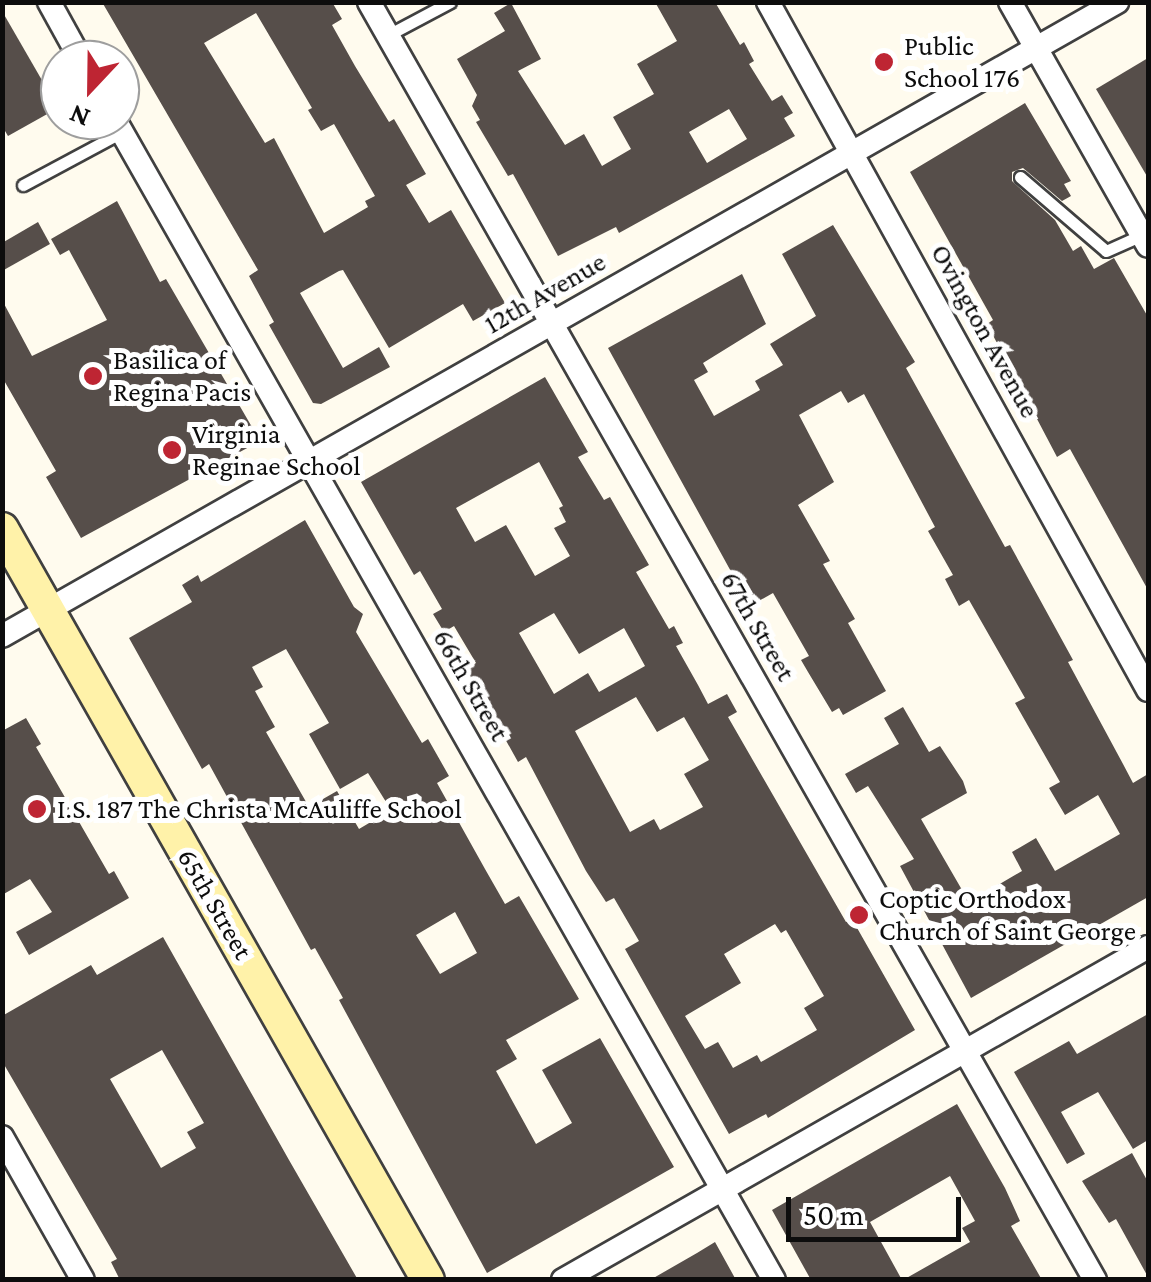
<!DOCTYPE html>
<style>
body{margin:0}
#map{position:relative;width:1151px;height:1282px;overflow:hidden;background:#fffbee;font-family:"Crimson Pro",serif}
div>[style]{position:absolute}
.building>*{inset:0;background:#564e4a}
.roads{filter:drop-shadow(2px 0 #404040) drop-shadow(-2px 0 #404040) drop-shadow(0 2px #404040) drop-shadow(0 -2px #404040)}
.service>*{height:11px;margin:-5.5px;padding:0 5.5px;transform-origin:5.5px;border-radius:5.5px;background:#fff}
.minor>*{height:22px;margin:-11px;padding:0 11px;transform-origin:11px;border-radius:11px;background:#fff}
.secondary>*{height:32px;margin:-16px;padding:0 16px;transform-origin:16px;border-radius:16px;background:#fff2a9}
.dots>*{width:28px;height:28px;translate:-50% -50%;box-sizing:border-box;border:5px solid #fff;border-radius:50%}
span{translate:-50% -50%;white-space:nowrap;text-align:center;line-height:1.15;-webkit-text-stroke:10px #fff;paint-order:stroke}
.poi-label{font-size:28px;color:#0d0d0d}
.left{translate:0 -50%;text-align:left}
.street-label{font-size:28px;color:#0d0d0d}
.frame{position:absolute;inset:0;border:5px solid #0d0d0d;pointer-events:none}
.north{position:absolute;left:40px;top:40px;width:100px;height:100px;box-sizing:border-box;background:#fff;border:2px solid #9e9e9e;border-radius:50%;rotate:202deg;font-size:28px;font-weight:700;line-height:40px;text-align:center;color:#0d0d0d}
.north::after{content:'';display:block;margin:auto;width:35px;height:45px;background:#be2533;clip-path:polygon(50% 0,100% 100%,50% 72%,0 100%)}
.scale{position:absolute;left:786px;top:1197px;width:175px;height:45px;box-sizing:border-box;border:5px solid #0d0d0d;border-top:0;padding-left:12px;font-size:30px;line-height:35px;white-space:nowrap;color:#0d0d0d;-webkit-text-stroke:8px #fff;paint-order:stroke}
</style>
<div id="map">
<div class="building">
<i style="clip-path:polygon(evenodd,102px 2px,332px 2px,342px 19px,332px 25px,355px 66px,389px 122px,394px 119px,426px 174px,406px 185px,417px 203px,429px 223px,451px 210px,505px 303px,473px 321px,463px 304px,389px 348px,343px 270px,339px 271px,300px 293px,343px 368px,379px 347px,390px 367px,321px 404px,313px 403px,269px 325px,274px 322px,249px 276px,258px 270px,102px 2px,256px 13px,312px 108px,308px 110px,321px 131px,334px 124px,375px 196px,365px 201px,368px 207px,324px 233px,274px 138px,265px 143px,204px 43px,256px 13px)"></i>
<i style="clip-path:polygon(evenodd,655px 2px,715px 2px,740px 45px,744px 42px,754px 61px,749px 64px,772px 101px,782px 95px,793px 113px,784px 118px,795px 136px,619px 233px,616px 227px,558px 256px,513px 174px,508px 176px,476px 122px,480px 120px,472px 106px,477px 95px,457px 59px,505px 31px,494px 13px,511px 3px,541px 59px,518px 71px,565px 145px,584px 134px,602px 166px,631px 149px,613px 117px,654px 94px,637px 64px,677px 41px,655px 2px,729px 109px,747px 139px,707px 163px,689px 132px,729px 109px)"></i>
<i style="clip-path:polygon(2px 11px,58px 108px,8px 136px,2px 126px)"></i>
<i style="clip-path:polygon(1148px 58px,1148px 178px,1096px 89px)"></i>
<i style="clip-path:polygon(1025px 103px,1071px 181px,1064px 184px,1071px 196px,1062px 201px,1023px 168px,1012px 172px,1012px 181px,1055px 220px,1073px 251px,1081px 246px,1094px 269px,1114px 258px,1148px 317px,1148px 590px,1070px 449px,1057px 457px,987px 324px,993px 320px,910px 172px)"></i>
<i style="clip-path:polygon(117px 201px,160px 282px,166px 279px,260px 441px,81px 538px,46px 477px,56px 471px,2px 377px,2px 300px,32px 356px,107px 320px,69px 250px,60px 255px,51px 239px)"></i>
<i style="clip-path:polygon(38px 222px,50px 244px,2px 271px,2px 243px)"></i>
<i style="clip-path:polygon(833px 225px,915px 362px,906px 368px,1005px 547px,1010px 545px,1073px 660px,1068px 662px,1123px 764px,1133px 783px,1148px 774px,1148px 897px,971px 998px,900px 866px,914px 859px,868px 786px,856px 793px,845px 774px,899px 744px,884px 718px,903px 707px,929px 752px,940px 746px,963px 781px,967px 793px,921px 819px,969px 902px,1022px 871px,1012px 852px,1036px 838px,1055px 871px,1120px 834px,1098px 795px,1065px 815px,1049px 788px,1060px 782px,1015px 703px,1025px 698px,969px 600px,959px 606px,945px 579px,953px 575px,928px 531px,935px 527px,864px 394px,848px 403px,841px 391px,799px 415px,834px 482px,798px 505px,830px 561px,823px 564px,855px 619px,848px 623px,886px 691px,843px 715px,839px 708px,832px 712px,808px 672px,801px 660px,809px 656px,773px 593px,750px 606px,608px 348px,742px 274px,766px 324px,703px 363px,708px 372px,694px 380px,714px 416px,760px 390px,755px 381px,783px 365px,770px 344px,816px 316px,782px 254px)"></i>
<i style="clip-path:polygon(evenodd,545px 377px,588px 452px,578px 457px,604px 500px,610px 497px,649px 565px,636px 572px,669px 629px,674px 626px,683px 643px,676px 646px,698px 685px,708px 704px,727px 694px,737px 712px,728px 717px,846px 922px,852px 919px,915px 1030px,768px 1118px,766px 1114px,729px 1134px,625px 949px,639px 941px,614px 898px,606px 902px,586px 871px,526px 757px,518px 762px,466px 669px,476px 663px,454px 626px,444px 632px,433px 614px,442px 609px,420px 571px,414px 575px,361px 482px,545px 377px,539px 462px,563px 506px,559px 508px,566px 522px,554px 528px,570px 556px,535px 576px,506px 525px,475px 542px,456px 508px,539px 462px,545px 377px,554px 613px,579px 654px,624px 628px,645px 666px,599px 692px,588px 673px,554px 694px,519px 633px,554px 613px,545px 377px,636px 697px,657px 732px,684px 717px,709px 760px,684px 774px,703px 807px,660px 830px,654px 819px,630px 832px,575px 731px,636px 697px,545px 377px,775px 924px,781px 933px,786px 930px,824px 996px,804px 1008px,817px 1030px,761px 1062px,757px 1055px,733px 1068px,718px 1042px,705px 1049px,685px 1016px,741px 983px,724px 954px,775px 924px)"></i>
<i style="clip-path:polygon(evenodd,305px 520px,354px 607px,363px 614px,356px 632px,422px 743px,428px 739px,449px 776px,437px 783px,485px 869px,505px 904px,519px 896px,579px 999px,506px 1040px,517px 1059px,496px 1071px,536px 1144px,572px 1123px,542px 1070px,600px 1038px,674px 1167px,487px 1273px,339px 1000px,343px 998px,315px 948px,311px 950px,209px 764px,202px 769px,129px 638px,192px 602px,182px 585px,198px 575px,201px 582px,305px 520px,286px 649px,329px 723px,309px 734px,340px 789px,368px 773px,391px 810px,359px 829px,337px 791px,309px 807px,266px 732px,275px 727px,255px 691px,263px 687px,252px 667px,286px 649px,305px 520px,455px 912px,477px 953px,440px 974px,416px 935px,455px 912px)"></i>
<i style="clip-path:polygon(26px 718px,41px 744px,36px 747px,109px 874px,114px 871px,129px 898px,29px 955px,16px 932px,52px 912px,30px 879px,2px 895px,2px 731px)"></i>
<i style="clip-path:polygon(evenodd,163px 937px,289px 1160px,358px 1280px,120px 1280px,111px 1262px,117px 1259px,2px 1061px,2px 1016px,91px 965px,97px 975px,163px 937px,162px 1050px,204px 1123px,187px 1132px,196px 1148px,161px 1168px,110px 1079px,162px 1050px)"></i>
<i style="clip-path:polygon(1148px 1014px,1148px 1140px,1133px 1149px,1098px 1092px,1061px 1112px,1085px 1154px,1067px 1164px,1014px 1072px,1069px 1041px,1077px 1054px)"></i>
<i style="clip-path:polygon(957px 1104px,1005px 1188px,1020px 1221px,1011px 1226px,1042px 1280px,903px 1280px,970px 1242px,962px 1228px,975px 1221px,950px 1176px,870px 1222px,902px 1280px,811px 1280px,772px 1210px)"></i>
<i style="clip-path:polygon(1132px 1153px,1148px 1182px,1148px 1277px,1116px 1219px,1109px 1223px,1082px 1181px)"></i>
<i style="clip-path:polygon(715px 1242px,736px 1280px,650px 1280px,697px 1253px)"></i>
</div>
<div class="roads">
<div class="service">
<i style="left:388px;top:35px;width:70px;rotate:-28deg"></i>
<i style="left:1020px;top:177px;width:113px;rotate:40.7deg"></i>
<i style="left:1106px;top:251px;width:39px;rotate:-24deg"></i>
<i style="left:23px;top:185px;width:112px;rotate:-28.2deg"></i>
</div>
<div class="minor">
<i style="left:49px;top:2px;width:66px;rotate:61.1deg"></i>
<i style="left:369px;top:2px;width:1470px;rotate:60.4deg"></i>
<i style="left:768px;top:2px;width:786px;rotate:61.09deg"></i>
<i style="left:1010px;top:2px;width:280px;rotate:60.5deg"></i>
<i style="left:115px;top:120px;width:1334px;rotate:60.4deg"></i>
<i style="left:2px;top:636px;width:1283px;rotate:-29.62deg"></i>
<i style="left:2px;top:1137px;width:164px;rotate:60.5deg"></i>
<i style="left:563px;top:1280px;width:673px;rotate:-29.65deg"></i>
</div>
<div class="secondary">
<i style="left:2px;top:529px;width:863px;rotate:60.44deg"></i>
</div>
</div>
<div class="dots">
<i style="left:884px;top:62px;background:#be2533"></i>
<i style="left:93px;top:376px;background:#be2533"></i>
<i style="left:172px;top:450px;background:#be2533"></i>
<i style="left:37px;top:809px;background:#be2533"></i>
<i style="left:859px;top:915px;background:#be2533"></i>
</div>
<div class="poi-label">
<span class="left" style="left:904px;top:62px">Public<br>School 176</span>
<span class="left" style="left:113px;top:376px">Basilica of<br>Regina Pacis</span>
<span class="left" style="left:192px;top:450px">Virginia<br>Reginae School</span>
<span class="left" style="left:57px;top:809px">I.S. 187 The Christa McAuliffe School</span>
<span class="left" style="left:879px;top:915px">Coptic Orthodox<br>Church of Saint George</span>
</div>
<div class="street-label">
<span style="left:545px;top:293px;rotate:-30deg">12th Avenue</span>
<span style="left:985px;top:331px;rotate:61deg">Ovington Avenue</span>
<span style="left:758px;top:626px;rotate:60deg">67th Street</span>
<span style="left:471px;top:685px;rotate:60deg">66th Street</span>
<span style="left:215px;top:904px;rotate:60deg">65th Street</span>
</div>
<div class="frame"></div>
<div class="north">N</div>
<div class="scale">50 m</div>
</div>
